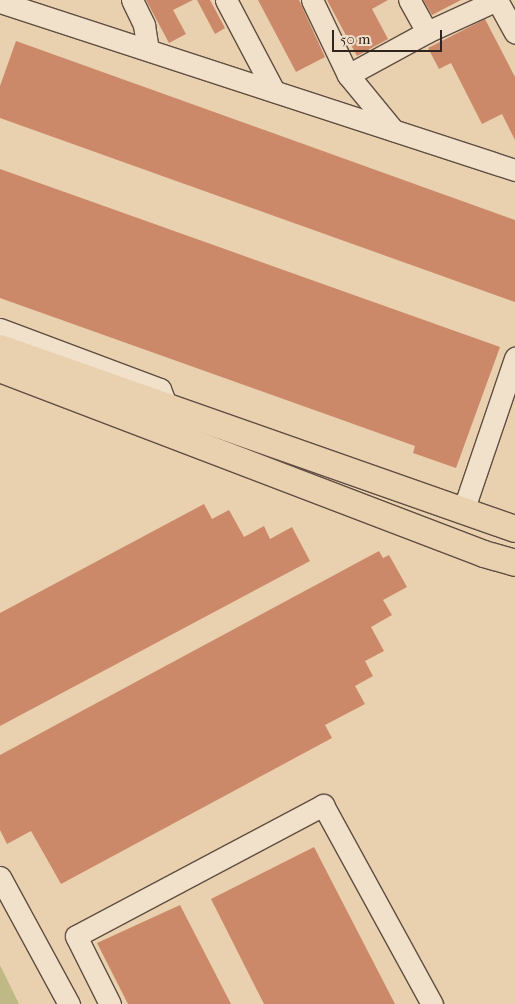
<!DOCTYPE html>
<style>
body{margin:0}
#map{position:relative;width:515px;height:1004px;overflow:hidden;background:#e9d0ae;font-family:"IM FELL French Canon",serif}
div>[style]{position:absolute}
.green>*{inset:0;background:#beb985}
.building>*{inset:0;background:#cc896a}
.roads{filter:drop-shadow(1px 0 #5f4e42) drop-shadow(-1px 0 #5f4e42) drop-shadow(0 1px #5f4e42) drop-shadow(0 -1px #5f4e42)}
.minor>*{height:21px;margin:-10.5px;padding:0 10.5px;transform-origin:10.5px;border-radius:10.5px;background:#f1e0ca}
.major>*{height:26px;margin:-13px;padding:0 13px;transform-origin:13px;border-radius:13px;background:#e9d0ae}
span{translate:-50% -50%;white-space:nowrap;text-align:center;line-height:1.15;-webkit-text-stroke:4px #f1e0ca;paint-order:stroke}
.scale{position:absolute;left:332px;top:30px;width:110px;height:22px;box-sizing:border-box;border:2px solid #31231e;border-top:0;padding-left:6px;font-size:15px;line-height:18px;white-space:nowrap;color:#31231e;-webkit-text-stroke:4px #f1e0ca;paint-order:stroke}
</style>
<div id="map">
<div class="green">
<i style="clip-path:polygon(0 965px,19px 1004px,0 1004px)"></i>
</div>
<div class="building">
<i style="clip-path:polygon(146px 0,193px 0,173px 10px,186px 34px,169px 43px)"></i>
<i style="clip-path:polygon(197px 0,210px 0,225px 28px,215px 34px)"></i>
<i style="clip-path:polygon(258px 0,299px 0,325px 57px,296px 72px)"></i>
<i style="clip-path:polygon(327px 0,388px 0,372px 9px,388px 39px,357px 56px)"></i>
<i style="clip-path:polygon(423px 0,461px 0,432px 15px)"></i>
<i style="clip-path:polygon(485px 19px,515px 77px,515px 140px,502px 114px,482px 124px,451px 63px,439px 69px,428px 48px)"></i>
<i style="clip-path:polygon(16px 41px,515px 220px,515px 302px,0 118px,0 86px)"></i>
<i style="clip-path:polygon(0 169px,500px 347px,456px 468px,413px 453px,415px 446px,0 298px)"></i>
<i style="clip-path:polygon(204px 504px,212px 519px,229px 510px,244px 537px,264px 526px,270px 539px,292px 527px,310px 561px,0 726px,0 613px)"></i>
<i style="clip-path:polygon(379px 551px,383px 558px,389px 555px,407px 587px,383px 600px,392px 615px,371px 627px,384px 651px,365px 661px,373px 676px,355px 686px,365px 704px,325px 725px,332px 738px,61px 884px,31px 831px,7px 844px,0 830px,0 755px)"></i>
<i style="clip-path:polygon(314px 847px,395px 1004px,264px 1004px,211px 899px)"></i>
<i style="clip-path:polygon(180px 905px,231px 1004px,128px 1004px,97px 943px)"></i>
</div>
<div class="roads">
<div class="minor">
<i style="left:132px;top:0;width:28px;rotate:64deg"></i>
<i style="left:144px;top:25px;width:25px;rotate:81deg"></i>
<i style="left:226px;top:0;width:103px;rotate:62.2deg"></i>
<i style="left:312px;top:0;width:83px;rotate:64.4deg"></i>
<i style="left:348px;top:75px;width:90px;rotate:-28.6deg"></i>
<i style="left:427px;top:32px;width:37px;rotate:-119deg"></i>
<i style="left:0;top:2px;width:542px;rotate:18.07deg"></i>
<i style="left:498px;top:2px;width:35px;rotate:61deg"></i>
<i style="left:427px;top:32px;width:77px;rotate:-24.6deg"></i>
<i style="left:348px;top:75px;width:72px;rotate:50.6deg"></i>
<i style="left:0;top:329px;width:171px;rotate:20.6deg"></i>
<i style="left:160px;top:389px;width:19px;rotate:69deg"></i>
<i style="left:167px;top:407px;width:12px;rotate:110deg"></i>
<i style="left:463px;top:511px;width:162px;rotate:-71.2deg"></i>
<i style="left:0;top:877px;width:145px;rotate:61.5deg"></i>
<i style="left:110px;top:1004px;width:76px;rotate:-116.6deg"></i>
<i style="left:76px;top:936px;width:280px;rotate:-27.9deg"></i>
<i style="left:323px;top:805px;width:227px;rotate:61.3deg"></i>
</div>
<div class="major">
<i style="left:0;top:348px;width:546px;rotate:19.36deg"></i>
<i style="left:0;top:369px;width:518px;rotate:20.92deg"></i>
<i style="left:484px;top:554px;width:32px;rotate:16deg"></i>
</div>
</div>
<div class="scale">50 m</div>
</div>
